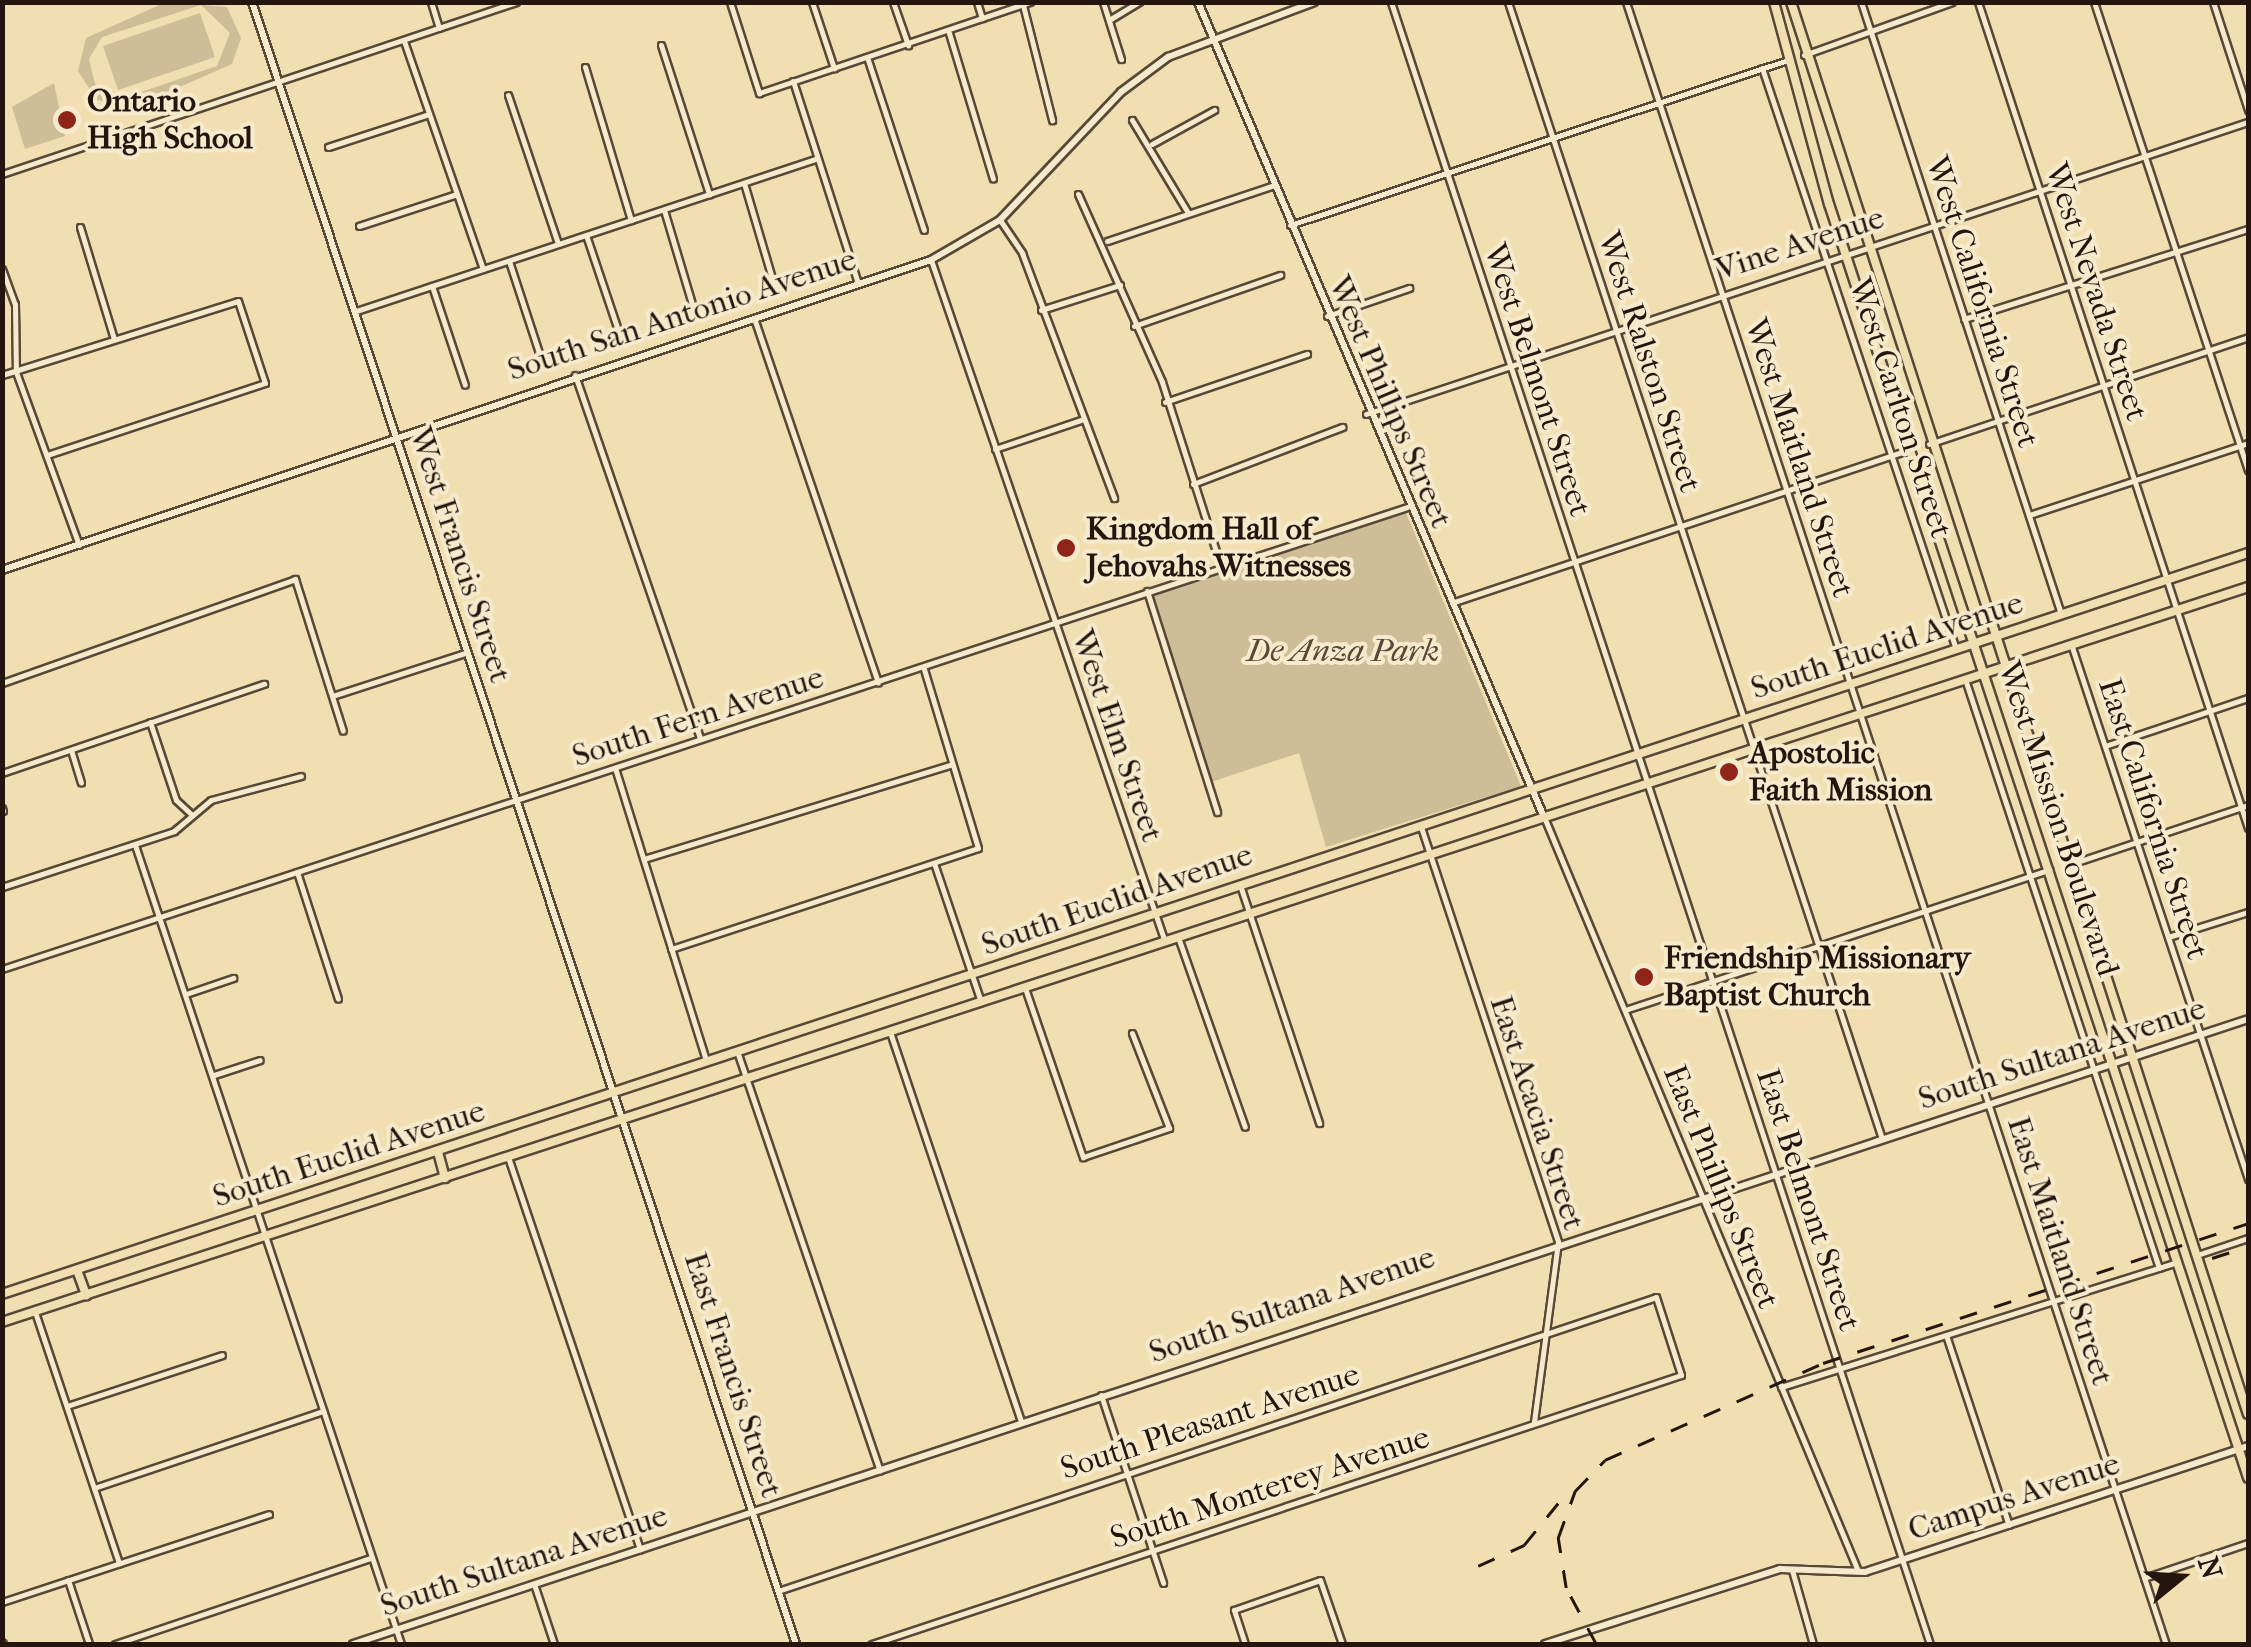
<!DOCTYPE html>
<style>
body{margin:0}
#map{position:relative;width:2251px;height:1647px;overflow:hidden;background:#f1dfb2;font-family:"IM FELL French Canon",serif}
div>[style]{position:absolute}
.green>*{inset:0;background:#cebd96}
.roads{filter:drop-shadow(2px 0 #574837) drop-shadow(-2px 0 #574837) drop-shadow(0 2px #574837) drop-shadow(0 -2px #574837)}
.minor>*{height:5px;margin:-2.5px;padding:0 2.5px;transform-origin:2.5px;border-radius:2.5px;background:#f6eacd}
.tertiary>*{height:6px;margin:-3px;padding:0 3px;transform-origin:3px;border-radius:3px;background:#f6eacd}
.primary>*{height:8px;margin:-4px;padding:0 4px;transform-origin:4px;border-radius:4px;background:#f1dfb2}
.rail>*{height:2.5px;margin-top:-1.25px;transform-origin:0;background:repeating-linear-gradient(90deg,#24160e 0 18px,transparent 0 36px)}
.dots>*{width:28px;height:28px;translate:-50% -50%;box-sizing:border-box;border:5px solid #f6eacd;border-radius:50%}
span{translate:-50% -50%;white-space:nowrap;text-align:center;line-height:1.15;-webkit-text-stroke:8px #f6eacd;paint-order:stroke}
.poi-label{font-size:32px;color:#24160e;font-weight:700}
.left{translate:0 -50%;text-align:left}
.street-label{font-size:32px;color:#24160e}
.park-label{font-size:32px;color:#574837;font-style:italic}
.frame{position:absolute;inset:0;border:5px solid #24160e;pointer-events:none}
.north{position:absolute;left:2131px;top:1527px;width:100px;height:100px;-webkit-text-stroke:8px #f6eacd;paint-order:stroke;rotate:72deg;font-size:28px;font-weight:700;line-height:40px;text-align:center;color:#24160e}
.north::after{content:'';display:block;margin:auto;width:35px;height:45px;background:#24160e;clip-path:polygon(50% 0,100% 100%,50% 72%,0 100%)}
</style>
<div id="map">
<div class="green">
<i style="clip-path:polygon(evenodd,166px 2px,227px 7px,241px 38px,232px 64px,136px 106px,97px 100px,78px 71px,86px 38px,166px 2px,201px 5px,230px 33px,217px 66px,127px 97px,95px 84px,89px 59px,102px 37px,201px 5px)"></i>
<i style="clip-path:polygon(200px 13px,215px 57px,118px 90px,103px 46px)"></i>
<i style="clip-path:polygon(54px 83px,65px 136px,25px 149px,12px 107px)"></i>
<i style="clip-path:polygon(1406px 513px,1521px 786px,1326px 847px,1299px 753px,1211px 782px,1153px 596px)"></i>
</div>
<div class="roads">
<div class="minor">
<i style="left:431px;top:2px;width:27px;rotate:73deg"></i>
<i style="left:730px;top:2px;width:96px;rotate:72.3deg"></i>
<i style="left:759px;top:93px;width:286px;rotate:-18.6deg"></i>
<i style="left:812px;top:2px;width:70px;rotate:71.6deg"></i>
<i style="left:893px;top:2px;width:46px;rotate:70.8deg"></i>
<i style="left:977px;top:2px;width:17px;rotate:73deg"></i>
<i style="left:1103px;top:2px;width:60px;rotate:72.5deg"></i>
<i style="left:1391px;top:2px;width:1728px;rotate:71.83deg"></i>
<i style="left:1508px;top:2px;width:1197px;rotate:71.79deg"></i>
<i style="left:1626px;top:2px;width:1729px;rotate:71.8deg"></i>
<i style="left:1861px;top:2px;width:644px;rotate:71.9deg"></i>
<i style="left:1978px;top:2px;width:869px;rotate:71.9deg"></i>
<i style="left:2094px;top:2px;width:493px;rotate:71.8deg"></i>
<i style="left:2213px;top:2px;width:114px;rotate:72deg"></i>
<i style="left:1023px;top:5px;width:119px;rotate:75.8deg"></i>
<i style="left:1109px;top:20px;width:35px;rotate:-31deg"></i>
<i style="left:949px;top:33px;width:152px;rotate:73.2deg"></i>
<i style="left:404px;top:41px;width:241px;rotate:70.9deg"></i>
<i style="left:661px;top:45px;width:157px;rotate:72.1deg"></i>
<i style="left:1804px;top:55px;width:157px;rotate:-19.7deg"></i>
<i style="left:867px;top:57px;width:182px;rotate:71.8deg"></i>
<i style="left:585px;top:67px;width:160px;rotate:73.3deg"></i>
<i style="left:1762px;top:68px;width:613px;rotate:71.54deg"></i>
<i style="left:793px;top:81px;width:212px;rotate:72.2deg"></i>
<i style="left:508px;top:95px;width:157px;rotate:71.4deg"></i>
<i style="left:1132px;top:120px;width:109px;rotate:58.9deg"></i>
<i style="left:1152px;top:144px;width:71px;rotate:-28.7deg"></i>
<i style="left:328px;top:147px;width:106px;rotate:-18.1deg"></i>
<i style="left:2px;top:174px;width:542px;rotate:-18.5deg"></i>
<i style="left:744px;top:183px;width:99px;rotate:73.6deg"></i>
<i style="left:1078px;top:194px;width:206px;rotate:65.9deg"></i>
<i style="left:1162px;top:382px;width:194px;rotate:72.3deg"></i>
<i style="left:664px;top:210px;width:101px;rotate:73.4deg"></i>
<i style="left:1000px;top:220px;width:40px;rotate:56deg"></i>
<i style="left:1022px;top:253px;width:262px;rotate:69.4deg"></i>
<i style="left:1290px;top:225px;width:521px;rotate:-18.33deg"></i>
<i style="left:359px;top:226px;width:103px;rotate:-18.1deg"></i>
<i style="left:80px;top:227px;width:117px;rotate:73.1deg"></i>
<i style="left:586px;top:235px;width:103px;rotate:71.4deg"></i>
<i style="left:1107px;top:241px;width:176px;rotate:-18.5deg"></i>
<i style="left:931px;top:260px;width:721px;rotate:71.06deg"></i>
<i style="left:509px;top:261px;width:97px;rotate:71.9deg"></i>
<i style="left:2px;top:269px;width:37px;rotate:70deg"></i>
<i style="left:15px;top:304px;width:68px;rotate:89.2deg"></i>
<i style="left:16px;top:372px;width:184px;rotate:70deg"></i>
<i style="left:432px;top:286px;width:104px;rotate:71.6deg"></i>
<i style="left:1041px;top:310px;width:83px;rotate:-17.6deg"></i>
<i style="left:356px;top:311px;width:484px;rotate:-18.3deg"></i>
<i style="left:1327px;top:316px;width:87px;rotate:-18.9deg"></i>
<i style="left:754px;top:318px;width:385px;rotate:71.2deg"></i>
<i style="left:1964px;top:319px;width:298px;rotate:-17.6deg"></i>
<i style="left:1134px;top:326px;width:155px;rotate:-19.3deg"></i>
<i style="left:2px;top:375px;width:247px;rotate:-17.4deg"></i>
<i style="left:238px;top:301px;width:86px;rotate:71.8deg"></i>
<i style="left:265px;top:383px;width:230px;rotate:161.7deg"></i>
<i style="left:575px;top:375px;width:385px;rotate:71deg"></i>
<i style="left:1165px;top:402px;width:150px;rotate:-18.7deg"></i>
<i style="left:1366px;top:414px;width:929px;rotate:-18.32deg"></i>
<i style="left:1929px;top:444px;width:336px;rotate:-18.5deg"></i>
<i style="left:995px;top:449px;width:91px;rotate:-18.6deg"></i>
<i style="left:1193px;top:484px;width:160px;rotate:-20.9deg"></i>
<i style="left:2029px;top:515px;width:231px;rotate:-18.2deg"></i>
<i style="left:1147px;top:591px;width:232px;rotate:72.4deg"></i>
<i style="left:1454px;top:602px;width:479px;rotate:-18.5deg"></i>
<i style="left:2071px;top:644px;width:564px;rotate:71.69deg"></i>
<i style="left:1965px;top:679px;width:620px;rotate:71.77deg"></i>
<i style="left:2px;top:683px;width:311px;rotate:-19.5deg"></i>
<i style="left:295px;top:579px;width:159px;rotate:72.5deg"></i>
<i style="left:335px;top:695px;width:137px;rotate:-17.9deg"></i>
<i style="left:150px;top:722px;width:82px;rotate:71.6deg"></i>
<i style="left:176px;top:800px;width:22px;rotate:43deg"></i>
<i style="left:2105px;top:746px;width:151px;rotate:-18.6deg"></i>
<i style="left:71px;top:750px;width:34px;rotate:73deg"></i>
<i style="left:615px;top:768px;width:307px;rotate:72.7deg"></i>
<i style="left:2px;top:773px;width:277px;rotate:-18.8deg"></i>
<i style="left:2px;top:808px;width:3px;rotate:72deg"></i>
<i style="left:1544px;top:817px;width:817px;rotate:67.39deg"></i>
<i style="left:1421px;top:827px;width:437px;rotate:71.7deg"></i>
<i style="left:1558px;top:1242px;width:182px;rotate:97.6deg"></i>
<i style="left:135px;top:845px;width:842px;rotate:71.59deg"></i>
<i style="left:644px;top:859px;width:322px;rotate:-17.1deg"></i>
<i style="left:934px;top:863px;width:147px;rotate:71.3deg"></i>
<i style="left:2071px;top:864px;width:187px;rotate:-18.4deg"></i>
<i style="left:297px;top:872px;width:133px;rotate:72.1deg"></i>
<i style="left:1240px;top:885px;width:251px;rotate:71.6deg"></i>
<i style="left:2px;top:887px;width:181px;rotate:-18deg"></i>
<i style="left:174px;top:831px;width:48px;rotate:-40deg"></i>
<i style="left:211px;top:800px;width:93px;rotate:-14.9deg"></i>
<i style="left:1178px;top:937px;width:201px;rotate:70.6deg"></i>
<i style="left:2168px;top:937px;width:84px;rotate:-17.4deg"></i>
<i style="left:671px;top:949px;width:323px;rotate:-18.2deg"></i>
<i style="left:978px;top:848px;width:187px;rotate:-106.8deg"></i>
<i style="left:2px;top:969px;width:1479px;rotate:-18.2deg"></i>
<i style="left:1025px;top:988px;width:179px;rotate:71.1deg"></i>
<i style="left:1083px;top:1157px;width:91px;rotate:-18.6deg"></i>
<i style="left:1169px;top:1128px;width:102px;rotate:-111.3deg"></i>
<i style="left:186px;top:994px;width:50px;rotate:-18.8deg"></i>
<i style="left:1625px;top:1010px;width:447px;rotate:-18.3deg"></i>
<i style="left:890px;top:1032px;width:411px;rotate:71.4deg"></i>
<i style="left:738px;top:1054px;width:440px;rotate:71.2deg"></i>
<i style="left:214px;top:1075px;width:48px;rotate:-18.1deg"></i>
<i style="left:508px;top:1157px;width:414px;rotate:71.4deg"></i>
<i style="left:2197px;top:1255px;width:54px;rotate:-18.4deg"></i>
<i style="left:35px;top:1312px;width:265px;rotate:71.5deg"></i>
<i style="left:1946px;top:1335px;width:200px;rotate:71.7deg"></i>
<i style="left:1781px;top:1387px;width:416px;rotate:-17.5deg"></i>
<i style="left:1101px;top:1395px;width:198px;rotate:71.7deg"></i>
<i style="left:67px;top:1406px;width:163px;rotate:-18.2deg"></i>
<i style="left:94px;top:1488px;width:242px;rotate:-18.6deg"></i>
<i style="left:1792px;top:1570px;width:77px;rotate:74.2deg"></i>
<i style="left:2144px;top:1578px;width:110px;rotate:-18.6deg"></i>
<i style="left:68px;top:1580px;width:67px;rotate:71.8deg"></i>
<i style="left:534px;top:1584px;width:63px;rotate:71.6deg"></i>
<i style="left:778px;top:1591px;width:926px;rotate:-18.51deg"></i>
<i style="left:1656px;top:1297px;width:82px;rotate:72.2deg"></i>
<i style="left:1681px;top:1375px;width:853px;rotate:161.61deg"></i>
<i style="left:2px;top:1602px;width:281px;rotate:-18.2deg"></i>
<i style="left:115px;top:1644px;width:269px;rotate:-18.6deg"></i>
<i style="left:1245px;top:1644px;width:36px;rotate:-108deg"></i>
<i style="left:1234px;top:1610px;width:91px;rotate:-19.2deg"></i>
<i style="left:1320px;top:1580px;width:68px;rotate:71deg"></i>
</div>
<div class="tertiary">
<i style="left:252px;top:2px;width:1730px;rotate:71.67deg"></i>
<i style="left:1198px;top:2px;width:885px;rotate:67deg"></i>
<i style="left:2px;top:570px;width:979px;rotate:-18.45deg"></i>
<i style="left:931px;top:260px;width:80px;rotate:-30.1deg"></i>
<i style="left:1000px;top:220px;width:176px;rotate:-46.6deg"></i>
<i style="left:1121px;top:92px;width:59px;rotate:-36.7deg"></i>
<i style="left:1168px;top:57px;width:156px;rotate:-20.6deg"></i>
<i style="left:2px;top:1643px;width:1px;rotate:45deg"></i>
<i style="left:353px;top:1644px;width:1995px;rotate:-18.25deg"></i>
<i style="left:1545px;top:1644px;width:247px;rotate:-17.7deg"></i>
<i style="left:1780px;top:1569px;width:85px;rotate:2deg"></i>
<i style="left:1865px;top:1572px;width:403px;rotate:-18.2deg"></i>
</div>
<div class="primary">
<i style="left:1774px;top:2px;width:209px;rotate:74.8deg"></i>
<i style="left:1829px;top:204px;width:1341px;rotate:71.79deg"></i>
<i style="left:1791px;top:2px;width:1484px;rotate:72.07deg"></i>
<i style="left:438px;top:1152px;width:27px;rotate:75deg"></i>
<i style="left:77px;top:1270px;width:27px;rotate:70deg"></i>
<i style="left:2px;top:1294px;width:2365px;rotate:-18.26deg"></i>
<i style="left:2px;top:1322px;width:2363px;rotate:-18.12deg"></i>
</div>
</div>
<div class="rail">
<i style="left:2212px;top:1258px;width:38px;rotate:-18deg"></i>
<i style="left:1478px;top:1566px;width:51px;rotate:-24.5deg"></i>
<i style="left:1524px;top:1545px;width:55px;rotate:-50.9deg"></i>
<i style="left:1596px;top:1644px;width:64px;rotate:-118.2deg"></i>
<i style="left:1566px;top:1588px;width:51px;rotate:-99.1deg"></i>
<i style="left:1558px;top:1538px;width:50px;rotate:-70.1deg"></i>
<i style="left:1575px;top:1491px;width:43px;rotate:-45.9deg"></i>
<i style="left:1605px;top:1460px;width:239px;rotate:-24deg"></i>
<i style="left:1823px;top:1363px;width:447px;rotate:-18.2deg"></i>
</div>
<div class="dots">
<i style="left:67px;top:120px;background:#8f2418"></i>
<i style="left:1066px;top:548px;background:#8f2418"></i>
<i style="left:1729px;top:772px;background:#8f2418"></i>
<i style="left:1644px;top:977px;background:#8f2418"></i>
</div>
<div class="poi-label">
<span class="left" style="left:87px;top:120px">Ontario<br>High School</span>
<span class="left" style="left:1086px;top:548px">Kingdom Hall of<br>Jehovahs Witnesses</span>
<span class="left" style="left:1749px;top:772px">Apostolic<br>Faith Mission</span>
<span class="left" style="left:1664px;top:977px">Friendship Missionary<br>Baptist Church</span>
</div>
<div class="street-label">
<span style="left:1800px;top:244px;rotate:-18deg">Vine Avenue</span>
<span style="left:2096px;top:292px;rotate:72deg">West Nevada Street</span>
<span style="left:1982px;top:302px;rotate:72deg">West California Street</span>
<span style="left:682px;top:315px;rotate:-18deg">South San Antonio Avenue</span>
<span style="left:1649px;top:362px;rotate:72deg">West Ralston Street</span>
<span style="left:1537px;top:380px;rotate:72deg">West Belmont Street</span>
<span style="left:1390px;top:402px;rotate:67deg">West Phillips Street</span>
<span style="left:1900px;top:408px;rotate:72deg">West Carlton Street</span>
<span style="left:1799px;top:458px;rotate:72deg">West Maitland Street</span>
<span style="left:460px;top:555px;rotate:72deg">West Francis Street</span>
<span style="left:1887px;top:646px;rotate:-18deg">South Euclid Avenue</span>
<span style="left:698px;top:717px;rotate:-18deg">South Fern Avenue</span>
<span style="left:1117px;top:736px;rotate:71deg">West Elm Street</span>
<span style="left:2058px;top:819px;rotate:72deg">West Mission Boulevard</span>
<span style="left:2153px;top:819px;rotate:72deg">East California Street</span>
<span style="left:1117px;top:900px;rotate:-19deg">South Euclid Avenue</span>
<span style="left:2062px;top:1054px;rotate:-18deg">South Sultana Avenue</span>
<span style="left:1537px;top:1113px;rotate:72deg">East Acacia Street</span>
<span style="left:349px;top:1154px;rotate:-18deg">South Euclid Avenue</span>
<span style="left:1721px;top:1187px;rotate:68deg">East Phillips Street</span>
<span style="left:1808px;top:1200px;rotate:72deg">East Belmont Street</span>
<span style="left:2060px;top:1251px;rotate:72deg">East Maitland Street</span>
<span style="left:1292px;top:1305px;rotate:-19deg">South Sultana Avenue</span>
<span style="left:733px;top:1375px;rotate:72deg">East Francis Street</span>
<span style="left:1210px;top:1422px;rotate:-18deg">South Pleasant Avenue</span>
<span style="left:1270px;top:1488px;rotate:-18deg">South Monterey Avenue</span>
<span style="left:2014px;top:1497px;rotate:-18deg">Campus Avenue</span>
<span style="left:524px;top:1561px;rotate:-18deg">South Sultana Avenue</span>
</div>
<div class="park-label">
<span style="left:1343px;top:651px">De Anza Park</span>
</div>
<div class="frame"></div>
<div class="north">N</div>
</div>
